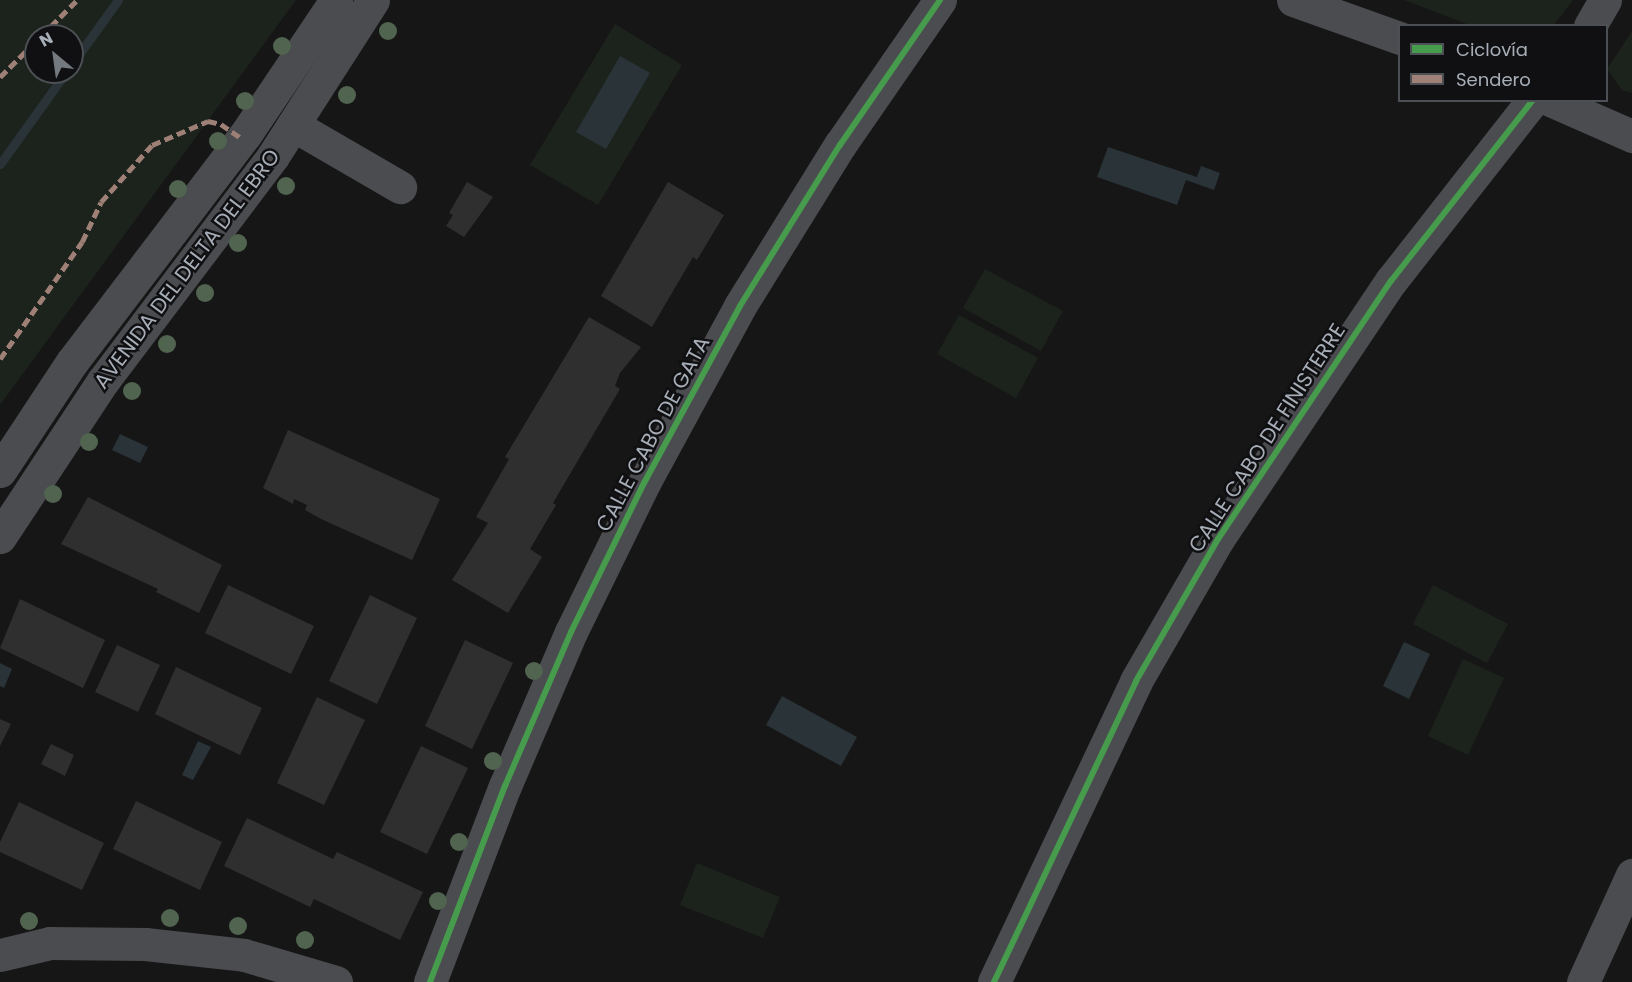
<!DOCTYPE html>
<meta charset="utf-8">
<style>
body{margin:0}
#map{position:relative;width:1632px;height:982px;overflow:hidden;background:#161616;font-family:Poppins,sans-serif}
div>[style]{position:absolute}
.green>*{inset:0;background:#1c231c}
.water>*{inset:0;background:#293338}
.stream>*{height:9px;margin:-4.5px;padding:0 4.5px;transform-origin:4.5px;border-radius:4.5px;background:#293338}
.building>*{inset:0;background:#2f2f30}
.minor>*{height:33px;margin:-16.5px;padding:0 16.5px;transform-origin:16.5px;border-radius:16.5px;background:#4a4c4f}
.quiet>*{height:4.5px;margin-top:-2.25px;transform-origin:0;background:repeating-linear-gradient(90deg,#9e8076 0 9px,transparent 0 13.5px)}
.cycleway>*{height:6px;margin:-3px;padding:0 3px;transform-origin:3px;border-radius:3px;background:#469c4c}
.trees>*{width:18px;height:18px;margin:-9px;border-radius:50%;background:#50644f}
span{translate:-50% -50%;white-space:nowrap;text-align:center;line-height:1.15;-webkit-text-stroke:5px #101012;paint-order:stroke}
.street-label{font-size:21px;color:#a7aeb7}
.legend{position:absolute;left:1398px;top:24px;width:210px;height:78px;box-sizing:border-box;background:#101012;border:2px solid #4c4f54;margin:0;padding:8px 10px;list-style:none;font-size:18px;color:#a7aeb7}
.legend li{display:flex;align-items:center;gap:12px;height:30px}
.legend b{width:30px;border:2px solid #4c4f54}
.north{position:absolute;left:24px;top:24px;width:60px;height:60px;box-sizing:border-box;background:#101012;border:2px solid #4c4f54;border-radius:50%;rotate:331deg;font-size:16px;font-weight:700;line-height:24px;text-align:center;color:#a7aeb7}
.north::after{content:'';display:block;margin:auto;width:21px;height:27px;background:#74797f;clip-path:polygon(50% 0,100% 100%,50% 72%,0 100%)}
</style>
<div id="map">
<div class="green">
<i style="clip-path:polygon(evenodd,0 0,296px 0,0 405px,0 0,36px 36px,72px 36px,72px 72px,36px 72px,36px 36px)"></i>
<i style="clip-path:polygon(1404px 0,1573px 0,1554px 25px,1472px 26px)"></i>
<i style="clip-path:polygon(615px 24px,682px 65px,598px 205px,530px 165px)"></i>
<i style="clip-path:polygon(1632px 31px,1632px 93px,1622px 90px,1607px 69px)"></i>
<i style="clip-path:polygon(985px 269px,1063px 311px,1041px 351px,963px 308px)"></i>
<i style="clip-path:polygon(959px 315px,1038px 358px,1016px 398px,937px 354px)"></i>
<i style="clip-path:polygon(1433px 585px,1508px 624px,1487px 663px,1413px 624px)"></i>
<i style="clip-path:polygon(1463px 659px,1504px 678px,1468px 755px,1428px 736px)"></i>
<i style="clip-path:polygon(697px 863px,780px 897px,763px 938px,680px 905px)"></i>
</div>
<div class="water">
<i style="clip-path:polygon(620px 56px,650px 73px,606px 149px,576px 132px)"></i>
<i style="clip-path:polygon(1108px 147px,1197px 177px,1201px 166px,1220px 173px,1214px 190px,1186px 180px,1177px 205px,1097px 177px)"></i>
<i style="clip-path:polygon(120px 434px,148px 447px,140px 463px,112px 450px)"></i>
<i style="clip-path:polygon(1404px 642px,1430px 654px,1409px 699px,1383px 686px)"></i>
<i style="clip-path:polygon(0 663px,12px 669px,4px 688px,0 686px)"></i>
<i style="clip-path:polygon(782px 696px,857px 737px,841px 766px,766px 725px)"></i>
<i style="clip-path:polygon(198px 741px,211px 747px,193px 780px,182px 775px)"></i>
</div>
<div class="stream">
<i style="left:72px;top:64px;width:79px;rotate:-54.3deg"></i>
<i style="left:0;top:164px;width:113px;rotate:-54.3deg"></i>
</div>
<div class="building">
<i style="clip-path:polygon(467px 182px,493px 197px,464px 237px,446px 226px,453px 215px,449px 213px)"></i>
<i style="clip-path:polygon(668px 182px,724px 215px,697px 260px,693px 257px,652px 327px,601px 296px)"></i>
<i style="clip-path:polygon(589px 317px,641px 347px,620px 373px,615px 386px,620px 389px,553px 503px,556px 505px,530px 549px,542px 557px,508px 613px,452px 580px,488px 523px,476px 517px,509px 459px,505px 457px)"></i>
<i style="clip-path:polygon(288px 430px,440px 499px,412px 560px,321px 519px,305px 510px,307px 505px,294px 499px,293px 504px,263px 488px)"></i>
<i style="clip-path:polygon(88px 497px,222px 565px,199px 613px,156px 592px,158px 589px,61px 544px)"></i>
<i style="clip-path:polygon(228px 585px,314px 626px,291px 674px,205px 633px)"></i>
<i style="clip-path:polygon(370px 595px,417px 618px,377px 704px,329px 681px)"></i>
<i style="clip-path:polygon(20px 599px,105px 640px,83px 688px,0 648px)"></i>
<i style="clip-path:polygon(465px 640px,513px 663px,472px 749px,425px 726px)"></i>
<i style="clip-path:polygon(117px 645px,160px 665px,138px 712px,95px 692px)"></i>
<i style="clip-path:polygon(176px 667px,262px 708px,240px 755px,155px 714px)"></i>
<i style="clip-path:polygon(317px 697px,365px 720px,324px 805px,277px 783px)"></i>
<i style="clip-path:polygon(0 719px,11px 724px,0 746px)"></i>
<i style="clip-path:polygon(51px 744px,74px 755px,65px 776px,41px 764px)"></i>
<i style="clip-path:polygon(421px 746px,468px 768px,427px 854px,380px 832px)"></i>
<i style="clip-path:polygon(136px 801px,222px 842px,200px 890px,113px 849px)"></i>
<i style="clip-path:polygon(19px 802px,104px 843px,82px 890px,0 852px,0 842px)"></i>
<i style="clip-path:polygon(247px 818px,333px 859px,337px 852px,423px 892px,400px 940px,314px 899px,310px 907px,224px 866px)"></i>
</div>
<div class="minor">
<i style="left:1293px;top:0;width:114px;rotate:19.6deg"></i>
<i style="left:1590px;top:26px;width:30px;rotate:-60deg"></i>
<i style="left:1550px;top:100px;width:90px;rotate:23.7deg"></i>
<i style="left:293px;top:125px;width:124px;rotate:30.1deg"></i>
<i style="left:0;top:471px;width:131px;rotate:-56.6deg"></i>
<i style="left:72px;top:362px;width:285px;rotate:-52.7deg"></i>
<i style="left:245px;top:135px;width:163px;rotate:-56deg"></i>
<i style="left:0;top:537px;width:187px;rotate:-56.6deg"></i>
<i style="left:103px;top:381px;width:282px;rotate:-52.9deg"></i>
<i style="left:273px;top:156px;width:185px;rotate:-57.3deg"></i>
<i style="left:0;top:955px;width:51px;rotate:-13.5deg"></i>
<i style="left:50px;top:943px;width:95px;rotate:0.6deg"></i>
<i style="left:145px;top:944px;width:100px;rotate:6.3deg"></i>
<i style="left:244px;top:955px;width:96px;rotate:16.4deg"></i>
<i style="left:430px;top:982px;width:210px;rotate:-69.1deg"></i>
<i style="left:505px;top:786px;width:168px;rotate:-66.8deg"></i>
<i style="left:571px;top:632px;width:166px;rotate:-63.9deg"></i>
<i style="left:644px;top:483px;width:201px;rotate:-61.5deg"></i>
<i style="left:740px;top:306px;width:190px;rotate:-58.2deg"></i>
<i style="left:840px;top:145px;width:176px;rotate:-55.4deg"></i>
<i style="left:994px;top:982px;width:333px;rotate:-64.7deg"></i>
<i style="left:1136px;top:681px;width:164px;rotate:-60deg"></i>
<i style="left:1218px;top:539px;width:311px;rotate:-56.2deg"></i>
<i style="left:1391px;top:281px;width:230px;rotate:-51.9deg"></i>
<i style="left:1583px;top:982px;width:118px;rotate:-65.4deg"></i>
</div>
<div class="quiet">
<i style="left:41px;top:36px;width:51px;rotate:-45deg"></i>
<i style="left:0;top:77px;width:51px;rotate:-45deg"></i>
<i style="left:0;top:359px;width:143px;rotate:-55deg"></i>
<i style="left:82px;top:242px;width:44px;rotate:-64.6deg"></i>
<i style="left:101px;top:202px;width:76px;rotate:-48.2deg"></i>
<i style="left:152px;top:145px;width:61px;rotate:-23.2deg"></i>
<i style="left:208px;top:121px;width:13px;rotate:13deg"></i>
<i style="left:221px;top:124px;width:24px;rotate:35deg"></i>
</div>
<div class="cycleway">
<i style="left:430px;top:982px;width:210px;rotate:-69.1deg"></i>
<i style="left:505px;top:786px;width:168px;rotate:-66.8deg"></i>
<i style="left:571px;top:632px;width:166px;rotate:-63.9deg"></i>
<i style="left:644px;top:483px;width:201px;rotate:-61.5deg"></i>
<i style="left:740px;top:306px;width:190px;rotate:-58.2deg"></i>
<i style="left:840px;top:145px;width:176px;rotate:-55.4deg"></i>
<i style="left:994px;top:982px;width:333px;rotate:-64.7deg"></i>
<i style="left:1136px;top:681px;width:164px;rotate:-60deg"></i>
<i style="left:1218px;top:539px;width:311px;rotate:-56.2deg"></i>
<i style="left:1391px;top:281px;width:230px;rotate:-51.9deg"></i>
</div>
<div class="trees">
<i style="left:388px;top:31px"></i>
<i style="left:282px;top:46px"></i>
<i style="left:347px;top:95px"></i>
<i style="left:245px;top:101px"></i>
<i style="left:218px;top:141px"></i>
<i style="left:286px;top:186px"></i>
<i style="left:178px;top:189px"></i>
<i style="left:238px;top:243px"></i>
<i style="left:205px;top:293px"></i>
<i style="left:167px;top:344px"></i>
<i style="left:132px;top:391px"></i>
<i style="left:89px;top:442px"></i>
<i style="left:53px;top:494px"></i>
<i style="left:534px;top:671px"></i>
<i style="left:493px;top:761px"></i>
<i style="left:459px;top:842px"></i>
<i style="left:438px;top:901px"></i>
<i style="left:170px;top:918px"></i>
<i style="left:29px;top:921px"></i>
<i style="left:238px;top:926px"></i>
<i style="left:305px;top:940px"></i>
</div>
<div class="street-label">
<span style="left:187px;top:269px;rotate:-53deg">AVENIDA DEL DELTA DEL EBRO</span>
<span style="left:653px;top:434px;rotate:-62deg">CALLE CABO DE GATA</span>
<span style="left:1267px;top:438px;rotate:-57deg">CALLE CABO DE FINISTERRE</span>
</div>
<ul class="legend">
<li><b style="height:8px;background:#469c4c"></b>Ciclovía</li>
<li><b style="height:8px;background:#9e8076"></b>Sendero</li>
</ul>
<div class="north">N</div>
</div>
